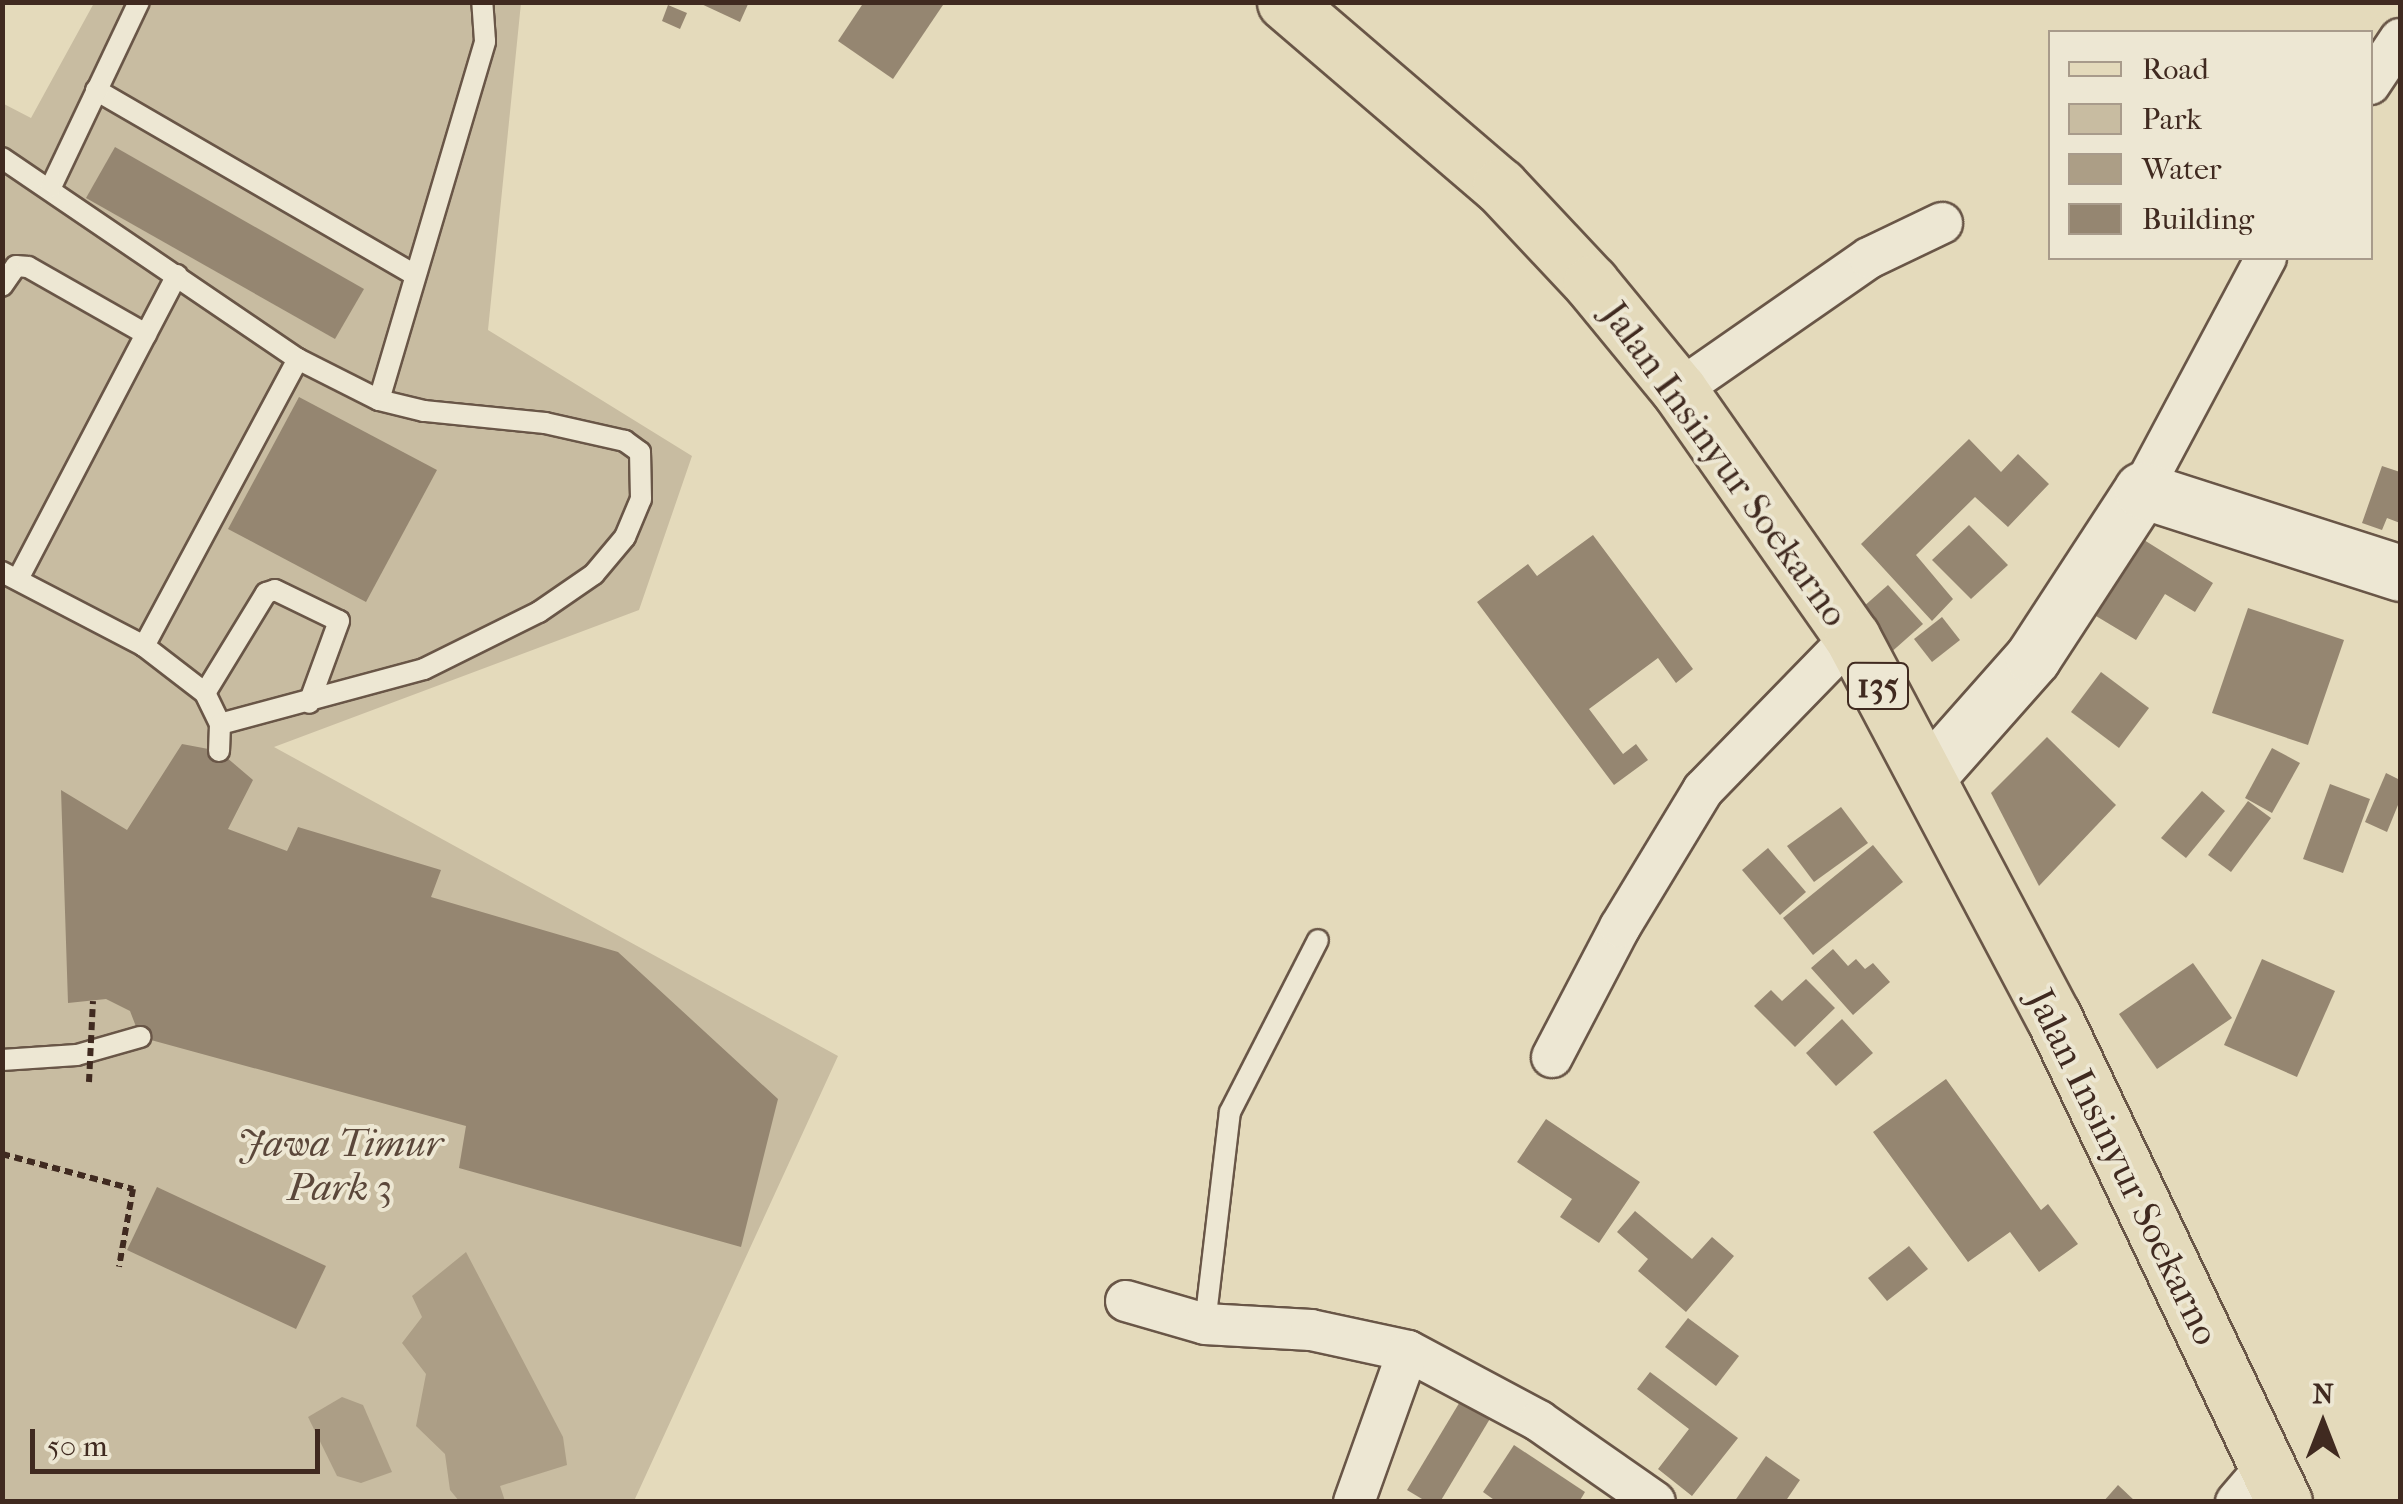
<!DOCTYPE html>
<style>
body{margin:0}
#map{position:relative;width:2403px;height:1504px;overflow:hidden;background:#e4dabb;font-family:"IM FELL French Canon",serif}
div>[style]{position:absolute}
.green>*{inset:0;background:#c8bca1}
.water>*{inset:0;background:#ac9e86}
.building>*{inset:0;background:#958671}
.path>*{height:6px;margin-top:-3px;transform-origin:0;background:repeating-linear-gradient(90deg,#402a20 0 8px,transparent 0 13px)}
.roads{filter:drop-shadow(2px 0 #695647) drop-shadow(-2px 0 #695647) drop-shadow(0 2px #695647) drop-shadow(0 -2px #695647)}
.lane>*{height:20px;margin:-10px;padding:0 10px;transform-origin:10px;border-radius:10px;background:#ede7d3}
.street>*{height:40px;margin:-20px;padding:0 20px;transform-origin:20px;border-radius:20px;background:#ede7d3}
.secondary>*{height:55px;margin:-27.5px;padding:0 27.5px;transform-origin:27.5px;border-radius:27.5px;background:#ede7d3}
.primary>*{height:55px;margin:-27.5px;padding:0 27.5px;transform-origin:27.5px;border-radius:27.5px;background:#e4dabb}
.path-bridge>*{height:6px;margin-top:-3px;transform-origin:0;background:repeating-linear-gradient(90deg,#402a20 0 8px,transparent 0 13px)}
span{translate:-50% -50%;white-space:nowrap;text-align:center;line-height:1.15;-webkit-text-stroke:8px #ede7d3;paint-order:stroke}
.shield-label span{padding:2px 8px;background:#ede7d3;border:2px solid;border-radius:8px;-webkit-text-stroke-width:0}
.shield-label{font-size:35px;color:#402a20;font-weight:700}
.street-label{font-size:38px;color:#402a20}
.park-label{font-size:38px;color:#5b473a;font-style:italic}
.frame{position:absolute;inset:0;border:5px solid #402a20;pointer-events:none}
.legend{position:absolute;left:2048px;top:30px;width:325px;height:230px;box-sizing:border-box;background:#ede7d3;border:2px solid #a89b8b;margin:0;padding:12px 18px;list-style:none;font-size:30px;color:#402a20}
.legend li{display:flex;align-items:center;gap:20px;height:50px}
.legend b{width:50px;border:2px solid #a89b8b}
.north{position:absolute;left:2273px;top:1374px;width:100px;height:100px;-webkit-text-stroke:8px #ede7d3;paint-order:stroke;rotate:0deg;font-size:28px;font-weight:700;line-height:40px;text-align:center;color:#402a20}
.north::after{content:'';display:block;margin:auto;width:35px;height:45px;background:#402a20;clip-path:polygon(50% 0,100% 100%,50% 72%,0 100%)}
.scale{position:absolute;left:30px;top:1429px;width:290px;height:45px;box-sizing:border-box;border:5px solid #402a20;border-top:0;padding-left:12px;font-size:30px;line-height:35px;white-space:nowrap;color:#402a20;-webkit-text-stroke:8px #ede7d3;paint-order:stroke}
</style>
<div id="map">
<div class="green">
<i style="clip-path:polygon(94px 3px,521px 3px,488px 330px,692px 456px,639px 610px,274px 747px,838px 1056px,634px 1501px,3px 1501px,2px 103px,31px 118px)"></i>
</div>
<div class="water">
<i style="clip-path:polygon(466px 1252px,563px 1437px,567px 1465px,500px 1486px,505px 1501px,459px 1501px,450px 1490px,445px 1454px,416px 1426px,426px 1374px,402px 1343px,422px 1317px,412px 1296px)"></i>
<i style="clip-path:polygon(342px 1397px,363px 1405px,392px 1472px,361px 1483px,337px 1476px,308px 1417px)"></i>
</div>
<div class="building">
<i style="clip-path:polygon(697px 2px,749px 2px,740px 22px)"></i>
<i style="clip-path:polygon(864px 2px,945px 2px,893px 79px,838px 41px)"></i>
<i style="clip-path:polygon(668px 5px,687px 13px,680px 29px,662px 21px)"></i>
<i style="clip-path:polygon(115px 147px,364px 289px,335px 339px,86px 198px)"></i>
<i style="clip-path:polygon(299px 397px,437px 470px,366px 602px,228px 529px)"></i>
<i style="clip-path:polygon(1969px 439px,2001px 472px,2018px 454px,2049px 484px,2008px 527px,1975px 497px,1916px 555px,1953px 599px,1932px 621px,1861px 544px)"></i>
<i style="clip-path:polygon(2382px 466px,2400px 472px,2400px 523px,2387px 518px,2382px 530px,2362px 523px)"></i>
<i style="clip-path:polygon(1969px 525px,2008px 565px,1971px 599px,1932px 560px)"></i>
<i style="clip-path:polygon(1593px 535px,1693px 669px,1676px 683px,1658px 658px,1589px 709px,1623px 754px,1636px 744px,1648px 760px,1614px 785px,1477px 602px,1528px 564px,1537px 576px)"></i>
<i style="clip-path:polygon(2144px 540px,2213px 583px,2195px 612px,2165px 594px,2136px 640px,2096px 616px)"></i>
<i style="clip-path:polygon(1888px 585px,1923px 624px,1888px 655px,1854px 615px)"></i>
<i style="clip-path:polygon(2248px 608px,2344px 640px,2308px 745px,2212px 713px)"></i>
<i style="clip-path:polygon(1942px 617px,1960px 640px,1932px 662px,1914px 639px)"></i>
<i style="clip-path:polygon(2101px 672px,2149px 708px,2119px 748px,2071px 712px)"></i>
<i style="clip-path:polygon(2047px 737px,2116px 805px,2039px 886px,1991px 793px)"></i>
<i style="clip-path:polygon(182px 744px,219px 751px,253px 780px,228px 829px,287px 851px,298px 827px,441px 870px,431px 897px,618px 952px,778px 1099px,741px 1247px,459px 1168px,466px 1126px,140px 1037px,130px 1011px,106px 999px,68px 1003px,61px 790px,127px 830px)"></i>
<i style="clip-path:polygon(2272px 748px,2300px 763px,2272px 813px,2245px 798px)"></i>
<i style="clip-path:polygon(2386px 773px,2400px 780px,2400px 800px,2387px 832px,2365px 822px)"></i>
<i style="clip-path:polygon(2330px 784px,2370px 799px,2343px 873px,2303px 859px)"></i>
<i style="clip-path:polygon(2202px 791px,2225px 811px,2186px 858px,2161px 838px)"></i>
<i style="clip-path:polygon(2248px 801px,2271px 818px,2231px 872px,2208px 855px)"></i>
<i style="clip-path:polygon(1841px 807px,1868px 843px,1814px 882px,1787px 846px)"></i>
<i style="clip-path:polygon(1873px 845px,1903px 882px,1813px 955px,1783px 918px)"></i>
<i style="clip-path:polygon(1768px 848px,1806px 892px,1780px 915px,1742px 870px)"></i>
<i style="clip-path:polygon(1833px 949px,1848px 966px,1856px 959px,1865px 969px,1873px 963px,1890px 982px,1853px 1015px,1811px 968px)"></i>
<i style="clip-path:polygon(2262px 959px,2335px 991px,2297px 1077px,2224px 1045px)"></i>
<i style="clip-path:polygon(2193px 963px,2232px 1018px,2157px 1069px,2119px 1014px)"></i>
<i style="clip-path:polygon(1806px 979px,1835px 1008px,1795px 1047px,1754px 1006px,1771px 990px,1782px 1001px)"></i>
<i style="clip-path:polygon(1842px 1019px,1873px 1053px,1836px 1086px,1806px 1053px)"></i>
<i style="clip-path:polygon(1946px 1079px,2041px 1210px,2048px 1204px,2078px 1244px,2039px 1272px,2010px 1232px,1968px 1262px,1873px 1132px)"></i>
<i style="clip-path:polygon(1546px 1119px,1640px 1182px,1599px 1243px,1560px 1217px,1572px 1199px,1517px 1162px)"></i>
<i style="clip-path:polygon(157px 1187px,326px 1266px,296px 1329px,127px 1250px)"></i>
<i style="clip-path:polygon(1635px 1211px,1692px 1259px,1712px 1237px,1734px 1256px,1686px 1312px,1638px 1271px,1648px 1259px,1617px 1232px)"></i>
<i style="clip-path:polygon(1909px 1246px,1928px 1269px,1887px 1301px,1868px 1278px)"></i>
<i style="clip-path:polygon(1688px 1318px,1739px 1356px,1716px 1386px,1665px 1347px)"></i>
<i style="clip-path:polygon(1650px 1372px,1738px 1438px,1692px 1496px,1658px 1469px,1689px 1429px,1637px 1389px)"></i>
<i style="clip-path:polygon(1461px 1400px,1491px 1417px,1440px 1502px,1427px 1502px,1407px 1490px)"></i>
<i style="clip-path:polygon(1514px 1445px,1585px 1492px,1579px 1502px,1497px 1502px,1483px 1492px)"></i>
<i style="clip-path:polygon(1766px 1456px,1800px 1480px,1785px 1502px,1734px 1502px)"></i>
<i style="clip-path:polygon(2118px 1485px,2136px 1502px,2103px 1502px)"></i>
</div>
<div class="path">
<i style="left:2px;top:1154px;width:136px;rotate:15deg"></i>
<i style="left:133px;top:1189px;width:79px;rotate:100.2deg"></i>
</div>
<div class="roads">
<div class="lane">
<i style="left:96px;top:90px;width:369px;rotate:30.1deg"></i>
<i style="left:2px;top:158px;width:358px;rotate:34.2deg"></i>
<i style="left:298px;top:359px;width:326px;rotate:118.2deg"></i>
<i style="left:144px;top:646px;width:77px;rotate:37.6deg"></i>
<i style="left:205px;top:693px;width:34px;rotate:64deg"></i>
<i style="left:220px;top:724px;width:27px;rotate:92deg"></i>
<i style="left:51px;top:187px;width:205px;rotate:-64.6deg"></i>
<i style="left:2px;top:286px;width:24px;rotate:-55deg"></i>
<i style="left:16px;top:266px;width:12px;rotate:5deg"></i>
<i style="left:28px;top:267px;width:136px;rotate:29.6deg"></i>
<i style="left:379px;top:400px;width:374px;rotate:-73.5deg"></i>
<i style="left:485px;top:41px;width:39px;rotate:-94deg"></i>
<i style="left:2px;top:572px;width:160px;rotate:27.5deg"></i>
<i style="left:18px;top:579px;width:343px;rotate:-62.4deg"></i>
<i style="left:205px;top:693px;width:117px;rotate:-58.6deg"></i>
<i style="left:266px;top:593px;width:9px;rotate:-18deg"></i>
<i style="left:275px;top:590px;width:71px;rotate:25.8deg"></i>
<i style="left:339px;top:621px;width:87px;rotate:110.1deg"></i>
<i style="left:220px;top:724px;width:211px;rotate:-15.1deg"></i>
<i style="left:424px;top:669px;width:128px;rotate:-26.4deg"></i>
<i style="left:539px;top:612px;width:67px;rotate:-34.6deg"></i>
<i style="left:594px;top:574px;width:48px;rotate:-50deg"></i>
<i style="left:625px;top:537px;width:41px;rotate:-67.2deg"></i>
<i style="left:641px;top:499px;width:47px;rotate:-91.2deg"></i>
<i style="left:640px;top:452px;width:19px;rotate:-144deg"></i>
<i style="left:625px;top:441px;width:82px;rotate:-167.3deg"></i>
<i style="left:545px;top:423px;width:122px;rotate:-174.3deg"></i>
<i style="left:424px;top:411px;width:46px;rotate:-166.3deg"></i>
<i style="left:379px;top:400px;width:91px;rotate:-153.2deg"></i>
<i style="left:2px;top:1060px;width:75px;rotate:-3.8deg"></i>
<i style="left:77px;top:1055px;width:66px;rotate:-15.9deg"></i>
<i style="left:1205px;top:1324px;width:213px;rotate:-83.3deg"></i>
<i style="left:1230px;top:1112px;width:193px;rotate:-62.9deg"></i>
</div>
<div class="street">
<i style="left:2370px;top:84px;width:54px;rotate:-56.3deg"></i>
<i style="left:1679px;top:390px;width:231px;rotate:-34.8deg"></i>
<i style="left:1869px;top:258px;width:81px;rotate:-25.6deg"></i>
<i style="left:2142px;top:490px;width:263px;rotate:-61.9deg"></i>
<i style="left:1552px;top:1057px;width:147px;rotate:-62.4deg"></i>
<i style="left:1620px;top:927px;width:160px;rotate:-58.8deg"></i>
<i style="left:1703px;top:790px;width:214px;rotate:-45.8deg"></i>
<i style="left:1126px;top:1301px;width:82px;rotate:16.2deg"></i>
<i style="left:1205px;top:1324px;width:106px;rotate:3.2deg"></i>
<i style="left:1311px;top:1330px;width:99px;rotate:12.2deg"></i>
<i style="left:1408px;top:1351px;width:149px;rotate:28.1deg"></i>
<i style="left:1539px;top:1421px;width:141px;rotate:34.9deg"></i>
<i style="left:1354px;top:1502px;width:160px;rotate:-70.3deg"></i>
<i style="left:2236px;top:1502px;width:46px;rotate:-49.4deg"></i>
</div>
<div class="secondary">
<i style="left:1927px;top:777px;width:160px;rotate:-48.5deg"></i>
<i style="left:2033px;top:657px;width:199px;rotate:-56.9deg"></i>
<i style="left:2142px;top:490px;width:271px;rotate:17.8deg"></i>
</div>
<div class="primary">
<i style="left:1285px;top:2px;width:283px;rotate:40.6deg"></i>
<i style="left:1500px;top:186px;width:133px;rotate:46.8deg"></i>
<i style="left:1591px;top:283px;width:139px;rotate:50.6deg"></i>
<i style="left:1679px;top:390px;width:302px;rotate:55deg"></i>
<i style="left:1852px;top:637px;width:429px;rotate:62.1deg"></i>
<i style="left:2053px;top:1016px;width:538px;rotate:64.58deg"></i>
</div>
</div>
<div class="path-bridge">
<i style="left:89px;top:1082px;width:81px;rotate:-87.2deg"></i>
</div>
<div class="shield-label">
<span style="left:1878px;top:686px">135</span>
</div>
<div class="street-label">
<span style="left:1725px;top:464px;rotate:54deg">Jalan Insinyur Soekarno</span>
<span style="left:2123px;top:1167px;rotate:64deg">Jalan Insinyur Soekarno</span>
</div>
<div class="park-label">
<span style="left:340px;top:1166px">Jawa Timur<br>Park 3</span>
</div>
<div class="frame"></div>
<ul class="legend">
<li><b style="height:12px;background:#e4dabb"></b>Road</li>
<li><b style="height:28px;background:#c8bca1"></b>Park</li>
<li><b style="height:28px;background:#ac9e86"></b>Water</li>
<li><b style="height:28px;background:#958671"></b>Building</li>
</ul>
<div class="north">N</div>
<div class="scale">50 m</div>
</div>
